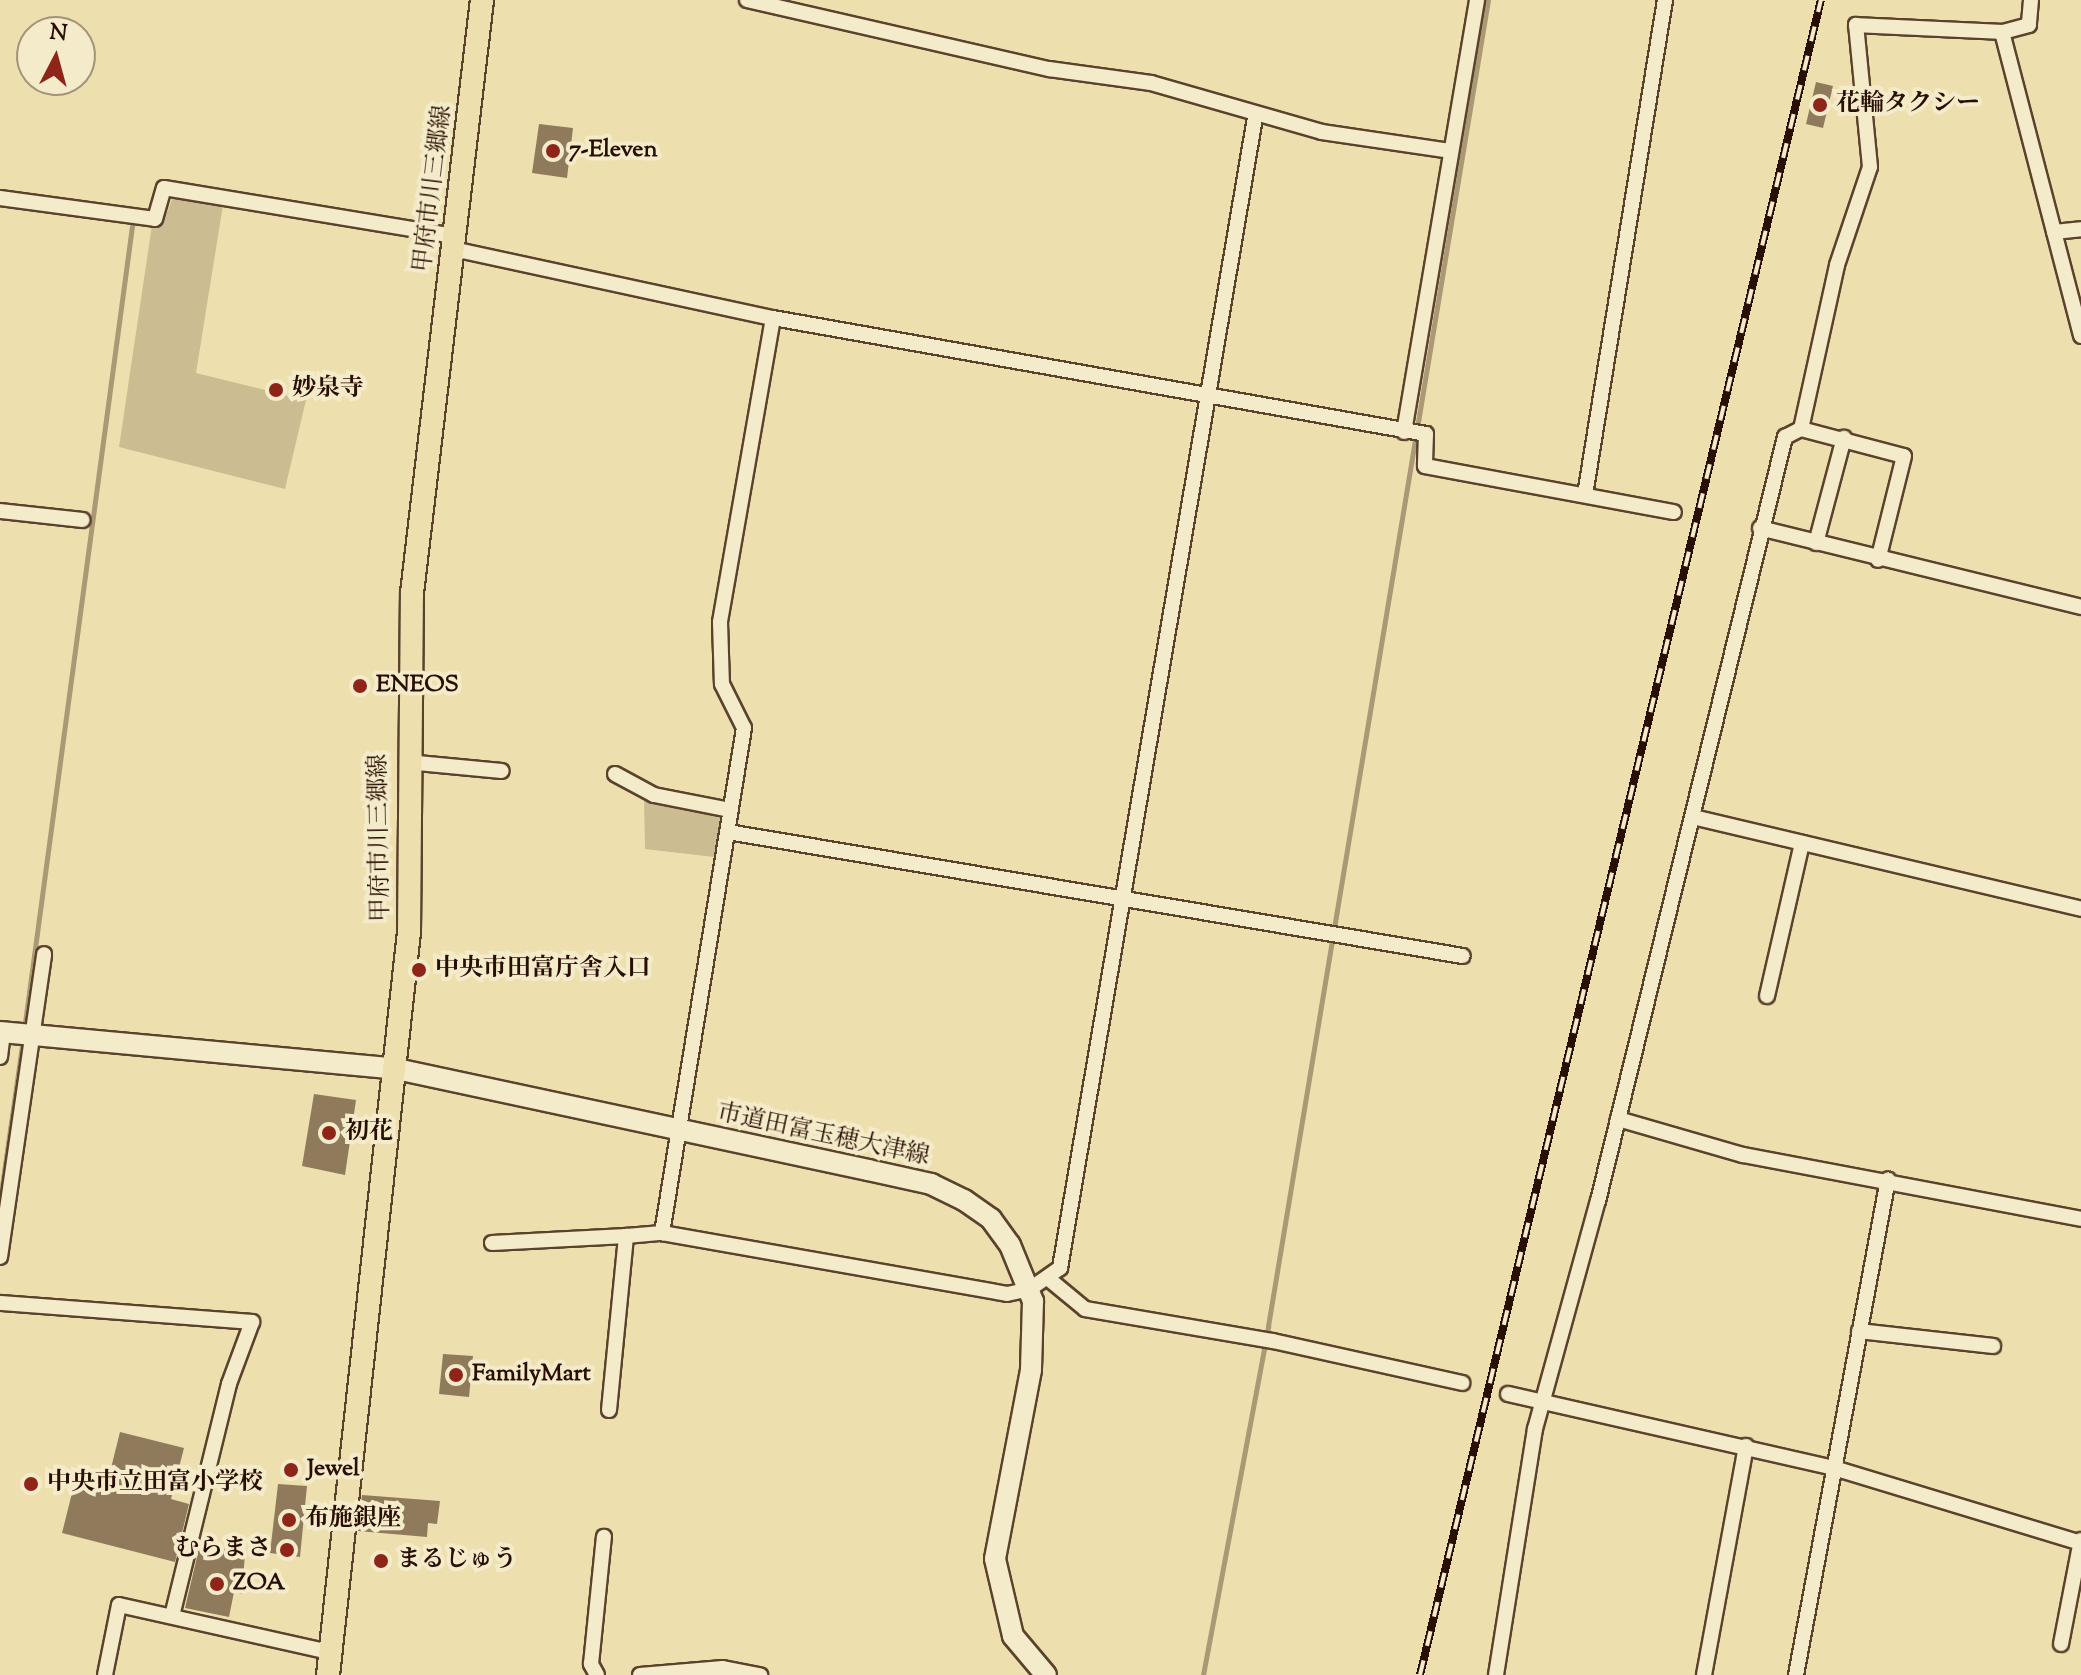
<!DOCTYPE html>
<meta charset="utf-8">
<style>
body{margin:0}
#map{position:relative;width:2081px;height:1675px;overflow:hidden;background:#ede0ae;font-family:"Sorts Mill Goudy","Noto Serif JP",serif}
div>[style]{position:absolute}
.green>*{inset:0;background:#ccbc91}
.stream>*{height:5px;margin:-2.5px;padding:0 2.5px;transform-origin:2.5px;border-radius:2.5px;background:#aa9974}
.building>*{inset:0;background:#8f7b5b}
.roads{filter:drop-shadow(2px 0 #5a422d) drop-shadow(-2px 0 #5a422d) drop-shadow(0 2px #5a422d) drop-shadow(0 -2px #5a422d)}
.street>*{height:14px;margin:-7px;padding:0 7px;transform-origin:7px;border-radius:7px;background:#f3ebca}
.secondary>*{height:20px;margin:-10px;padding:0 10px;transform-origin:10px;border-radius:10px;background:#f3ebca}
.primary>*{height:22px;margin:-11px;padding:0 11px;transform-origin:11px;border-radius:11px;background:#ede0ae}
.rail>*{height:8px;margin-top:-4px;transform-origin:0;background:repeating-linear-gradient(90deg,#f3ebca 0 15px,#290e02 0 30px);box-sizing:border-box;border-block:2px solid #290e02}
.dots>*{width:22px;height:22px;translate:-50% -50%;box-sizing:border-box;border:4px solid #f3ebca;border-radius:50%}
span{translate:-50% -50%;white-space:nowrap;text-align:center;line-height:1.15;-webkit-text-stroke:8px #f3ebca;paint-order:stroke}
.poi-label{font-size:24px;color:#290e02;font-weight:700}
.left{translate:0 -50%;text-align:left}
.right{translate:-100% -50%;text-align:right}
.street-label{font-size:24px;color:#290e02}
.north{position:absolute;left:16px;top:16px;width:80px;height:80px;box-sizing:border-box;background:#f3ebca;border:2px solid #a2937a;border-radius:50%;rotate:6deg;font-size:22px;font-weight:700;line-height:32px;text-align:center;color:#290e02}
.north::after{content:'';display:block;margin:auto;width:28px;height:36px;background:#8f2418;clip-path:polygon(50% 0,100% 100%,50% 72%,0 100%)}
</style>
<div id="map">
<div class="green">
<i style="clip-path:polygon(173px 197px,223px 205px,196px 373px,306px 400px,285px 489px,119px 447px,152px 225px,162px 226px)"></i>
<i style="clip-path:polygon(644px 798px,720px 818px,714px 857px,645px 849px)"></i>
</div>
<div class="stream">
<i style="left:24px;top:1030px;width:811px;rotate:-82.35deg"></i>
<i style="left:0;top:1200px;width:163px;rotate:-81.9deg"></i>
<i style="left:1203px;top:1675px;width:355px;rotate:-79.4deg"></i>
<i style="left:1268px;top:1326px;width:1344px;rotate:-80.58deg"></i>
</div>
<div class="building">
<i style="clip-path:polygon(1816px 82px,1833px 86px,1823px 128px,1806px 124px)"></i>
<i style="clip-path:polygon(539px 124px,573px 128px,567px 178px,532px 173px)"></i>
<i style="clip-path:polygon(314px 1094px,356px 1100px,345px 1175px,302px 1166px)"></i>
<i style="clip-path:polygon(443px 1354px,473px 1356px,469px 1397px,439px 1394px)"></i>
<i style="clip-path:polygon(120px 1432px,184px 1448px,171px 1499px,189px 1504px,175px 1562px,62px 1533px,77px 1473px,108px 1480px)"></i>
<i style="clip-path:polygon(278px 1484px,307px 1486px,300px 1557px,270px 1553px)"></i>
<i style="clip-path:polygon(362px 1495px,440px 1501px,437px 1524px,428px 1523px,427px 1537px,358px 1531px)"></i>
<i style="clip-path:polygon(200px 1544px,245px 1553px,242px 1594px,234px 1592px,229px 1617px,185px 1608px)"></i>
</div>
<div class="roads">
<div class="street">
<i style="left:747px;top:0;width:310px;rotate:12.9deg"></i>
<i style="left:1049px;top:69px;width:103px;rotate:7.8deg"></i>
<i style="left:1151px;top:83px;width:178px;rotate:16deg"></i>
<i style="left:1322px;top:132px;width:129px;rotate:8.4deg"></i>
<i style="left:2031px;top:0;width:25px;rotate:95deg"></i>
<i style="left:2029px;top:25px;width:28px;rotate:165deg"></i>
<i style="left:2002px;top:32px;width:314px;rotate:75.4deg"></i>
<i style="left:0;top:198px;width:156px;rotate:7.7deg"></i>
<i style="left:155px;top:219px;width:32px;rotate:-74deg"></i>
<i style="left:164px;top:188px;width:294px;rotate:9.4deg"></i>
<i style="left:2054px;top:232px;width:27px;rotate:-6deg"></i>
<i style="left:453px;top:249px;width:327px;rotate:12.2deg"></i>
<i style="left:773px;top:318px;width:663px;rotate:10.07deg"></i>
<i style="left:1426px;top:434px;width:32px;rotate:92deg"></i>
<i style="left:1425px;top:466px;width:253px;rotate:10.5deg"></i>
<i style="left:773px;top:318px;width:309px;rotate:99.9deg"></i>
<i style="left:720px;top:622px;width:62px;rotate:88.2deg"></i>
<i style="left:722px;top:684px;width:49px;rotate:63.4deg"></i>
<i style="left:744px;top:728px;width:512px;rotate:99.22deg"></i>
<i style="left:662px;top:1233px;width:350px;rotate:10deg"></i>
<i style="left:1007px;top:1294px;width:24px;rotate:-12deg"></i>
<i style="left:1030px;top:1289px;width:37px;rotate:-35deg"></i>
<i style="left:1060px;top:1268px;width:1167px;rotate:-80.38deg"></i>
<i style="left:1801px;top:429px;width:106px;rotate:14.7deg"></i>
<i style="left:1904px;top:456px;width:107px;rotate:104deg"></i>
<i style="left:1404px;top:432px;width:438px;rotate:-80.4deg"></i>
<i style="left:1585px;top:495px;width:501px;rotate:-80.82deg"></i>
<i style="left:0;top:511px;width:83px;rotate:6.2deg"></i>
<i style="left:1760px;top:528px;width:331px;rotate:13.8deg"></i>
<i style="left:1816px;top:543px;width:109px;rotate:-75.1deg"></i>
<i style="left:407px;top:762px;width:95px;rotate:5.4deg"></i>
<i style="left:615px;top:774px;width:44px;rotate:28.3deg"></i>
<i style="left:654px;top:795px;width:77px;rotate:11.2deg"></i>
<i style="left:1693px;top:817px;width:399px;rotate:13.3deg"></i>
<i style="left:728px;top:832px;width:745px;rotate:9.58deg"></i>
<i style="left:1767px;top:996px;width:157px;rotate:-77.1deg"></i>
<i style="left:0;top:1057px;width:25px;rotate:-83deg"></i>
<i style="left:1618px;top:1119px;width:130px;rotate:16.1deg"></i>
<i style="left:1743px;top:1155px;width:344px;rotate:10.7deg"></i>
<i style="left:492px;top:1243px;width:134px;rotate:-3deg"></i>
<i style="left:0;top:1257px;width:306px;rotate:-81.7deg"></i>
<i style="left:1050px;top:1280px;width:45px;rotate:39.6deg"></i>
<i style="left:1085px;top:1309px;width:191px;rotate:9.7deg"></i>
<i style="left:1273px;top:1341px;width:194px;rotate:12.5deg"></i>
<i style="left:0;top:1303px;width:253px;rotate:4.3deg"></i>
<i style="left:252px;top:1322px;width:66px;rotate:110.4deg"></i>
<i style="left:229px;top:1384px;width:239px;rotate:103.8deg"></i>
<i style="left:1859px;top:1331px;width:135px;rotate:6.4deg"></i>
<i style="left:1508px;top:1394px;width:334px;rotate:12.8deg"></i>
<i style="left:1834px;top:1468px;width:258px;rotate:16.9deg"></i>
<i style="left:609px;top:1410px;width:175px;rotate:-84.4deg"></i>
<i style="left:626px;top:1236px;width:36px;rotate:-5deg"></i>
<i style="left:2061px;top:1644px;width:106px;rotate:-79.1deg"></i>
<i style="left:105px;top:1675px;width:71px;rotate:-78.7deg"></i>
<i style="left:119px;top:1605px;width:216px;rotate:12.6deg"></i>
<i style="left:597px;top:1675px;width:13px;rotate:-119deg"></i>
<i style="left:591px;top:1664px;width:128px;rotate:-84.2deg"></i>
<i style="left:640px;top:1675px;width:83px;rotate:-4.8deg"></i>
<i style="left:723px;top:1668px;width:38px;rotate:11deg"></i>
<i style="left:1496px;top:1675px;width:249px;rotate:-81deg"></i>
<i style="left:1535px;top:1429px;width:237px;rotate:-74.6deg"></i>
<i style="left:1598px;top:1201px;width:787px;rotate:-76.25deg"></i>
<i style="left:1785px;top:437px;width:18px;rotate:-27deg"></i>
<i style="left:1801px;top:429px;width:168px;rotate:-77.6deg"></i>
<i style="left:1837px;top:265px;width:103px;rotate:-71.4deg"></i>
<i style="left:1870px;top:167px;width:143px;rotate:-95.6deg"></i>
<i style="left:1856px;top:25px;width:146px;rotate:2.7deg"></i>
<i style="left:1704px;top:1675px;width:233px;rotate:-79.6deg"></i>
<i style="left:1796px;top:1675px;width:504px;rotate:-79.49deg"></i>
</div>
<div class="secondary">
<i style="left:0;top:1032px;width:399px;rotate:5.3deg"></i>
<i style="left:397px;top:1069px;width:482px;rotate:12.1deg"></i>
<i style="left:868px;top:1170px;width:65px;rotate:12.5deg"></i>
<i style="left:931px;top:1184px;width:37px;rotate:26deg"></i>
<i style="left:964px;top:1200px;width:33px;rotate:35deg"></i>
<i style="left:991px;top:1219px;width:32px;rotate:54deg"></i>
<i style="left:1010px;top:1245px;width:61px;rotate:67.7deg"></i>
<i style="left:1033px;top:1301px;width:69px;rotate:91.7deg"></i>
<i style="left:1031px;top:1370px;width:192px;rotate:100.8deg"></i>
<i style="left:995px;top:1559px;width:79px;rotate:76.8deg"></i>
<i style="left:1013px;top:1636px;width:51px;rotate:49.8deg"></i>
</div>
<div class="primary">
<i style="left:328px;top:1675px;width:747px;rotate:-83.78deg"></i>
<i style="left:409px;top:932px;width:339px;rotate:-89.5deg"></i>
<i style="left:412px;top:593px;width:597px;rotate:-83.27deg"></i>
</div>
</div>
<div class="rail">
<i style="left:1420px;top:1675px;width:1722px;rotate:-76.54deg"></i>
</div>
<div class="dots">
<i style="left:1820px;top:105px;background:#8f2418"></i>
<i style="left:553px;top:151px;background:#8f2418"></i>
<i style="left:276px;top:390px;background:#8f2418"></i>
<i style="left:360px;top:686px;background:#8f2418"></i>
<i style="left:419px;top:970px;background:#8f2418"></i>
<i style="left:329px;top:1133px;background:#8f2418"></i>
<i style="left:456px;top:1375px;background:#8f2418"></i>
<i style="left:291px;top:1470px;background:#8f2418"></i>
<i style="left:31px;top:1484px;background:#8f2418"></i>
<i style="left:289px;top:1520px;background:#8f2418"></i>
<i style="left:287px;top:1550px;background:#8f2418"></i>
<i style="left:381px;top:1561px;background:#8f2418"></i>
<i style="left:217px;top:1584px;background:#8f2418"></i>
</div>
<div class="poi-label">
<span class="left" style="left:1836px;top:105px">花輪タクシー</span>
<span class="left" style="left:569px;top:151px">7-Eleven</span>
<span class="left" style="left:292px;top:390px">妙泉寺</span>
<span class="left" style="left:376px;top:686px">ENEOS</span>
<span class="left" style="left:435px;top:970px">中央市田富庁舎入口</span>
<span class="left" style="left:345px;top:1133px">初花</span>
<span class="left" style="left:472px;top:1375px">FamilyMart</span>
<span class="left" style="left:307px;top:1470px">Jewel</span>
<span class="left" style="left:47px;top:1484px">中央市立田富小学校</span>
<span class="left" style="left:305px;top:1520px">布施銀座</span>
<span class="right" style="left:271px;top:1550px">むらまさ</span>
<span class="left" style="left:397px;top:1561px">まるじゅう</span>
<span class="left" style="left:233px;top:1584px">ZOA</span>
</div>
<div class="street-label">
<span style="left:434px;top:189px;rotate:-83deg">甲府市川三郷線</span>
<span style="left:381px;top:838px;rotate:-91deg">甲府市川三郷線</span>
<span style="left:823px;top:1136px;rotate:12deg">市道田富玉穂大津線</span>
</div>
<div class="north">N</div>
</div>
